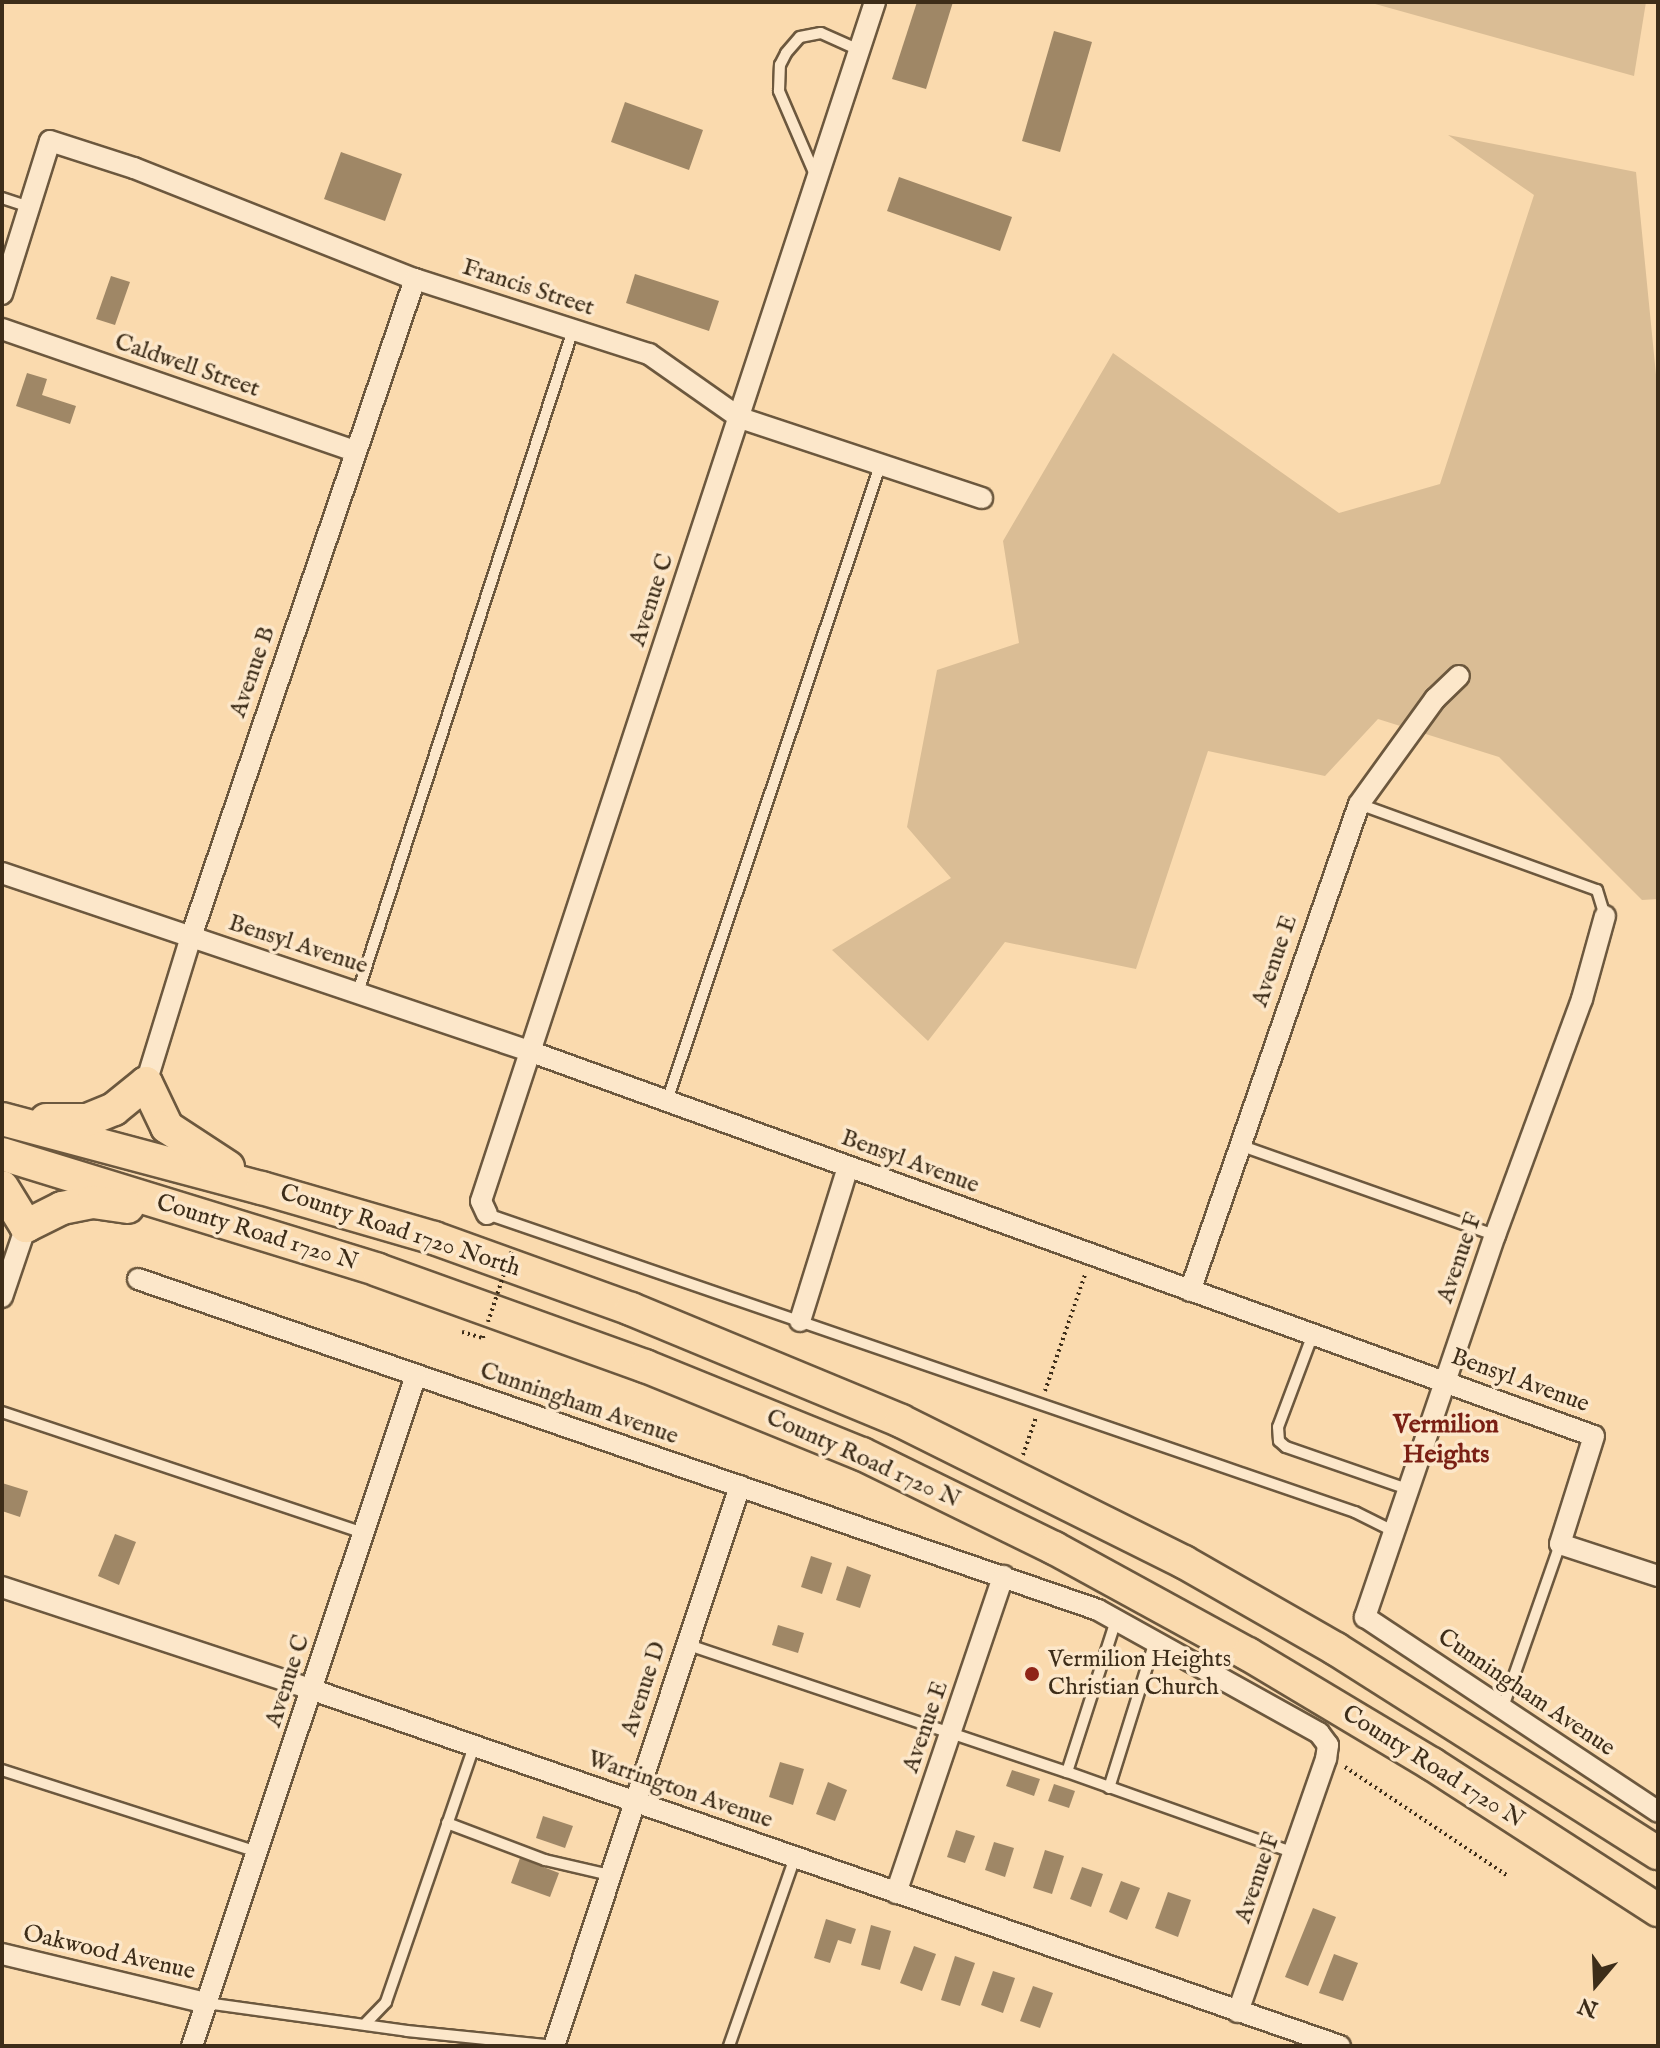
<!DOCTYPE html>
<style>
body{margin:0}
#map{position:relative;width:1660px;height:2048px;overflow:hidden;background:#fadaae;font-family:"IM FELL English",serif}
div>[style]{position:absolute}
.green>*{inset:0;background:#dabd95}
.building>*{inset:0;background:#9f8766}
.path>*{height:4px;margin-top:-2px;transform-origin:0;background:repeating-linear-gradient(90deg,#3d2d19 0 2px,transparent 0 6px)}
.roads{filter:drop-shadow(2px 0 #6c583e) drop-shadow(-2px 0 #6c583e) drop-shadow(0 2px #6c583e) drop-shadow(0 -2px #6c583e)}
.lane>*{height:10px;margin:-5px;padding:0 5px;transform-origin:5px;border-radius:5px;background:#fce7ca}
.street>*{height:20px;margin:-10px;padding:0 10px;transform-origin:10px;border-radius:10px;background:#fce7ca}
.primary>*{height:32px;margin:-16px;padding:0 16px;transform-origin:16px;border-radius:16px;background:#fadaae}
.path-bridge>*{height:4px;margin-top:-2px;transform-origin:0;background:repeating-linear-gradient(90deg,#3d2d19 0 2px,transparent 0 6px)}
.dots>*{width:22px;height:22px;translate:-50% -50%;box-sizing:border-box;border:4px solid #fce7ca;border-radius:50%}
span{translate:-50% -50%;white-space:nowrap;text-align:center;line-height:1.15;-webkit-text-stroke:7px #fce7ca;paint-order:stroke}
.street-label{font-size:24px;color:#3d2d19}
.poi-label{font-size:24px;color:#3d2d19}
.left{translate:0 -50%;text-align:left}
.neighbourhood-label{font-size:26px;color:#7a1f14;font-weight:700}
.frame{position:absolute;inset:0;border:4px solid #3d2d19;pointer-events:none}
.north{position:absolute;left:1556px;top:1944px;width:80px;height:80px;-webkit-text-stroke:6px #fce7ca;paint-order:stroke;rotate:199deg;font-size:22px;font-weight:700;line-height:32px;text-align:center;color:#3d2d19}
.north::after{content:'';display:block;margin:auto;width:28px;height:36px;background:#3d2d19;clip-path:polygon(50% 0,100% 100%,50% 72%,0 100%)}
</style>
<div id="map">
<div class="green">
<i style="clip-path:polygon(1368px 2px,1646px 2px,1634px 76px)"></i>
<i style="clip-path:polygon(1448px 135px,1636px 172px,1658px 395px,1658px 899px,1642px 900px,1499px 757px,1378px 719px,1325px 776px,1208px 751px,1136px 969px,1005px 942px,928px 1041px,832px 950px,951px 878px,907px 827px,937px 670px,1019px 643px,1003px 541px,1113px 353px,1339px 513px,1440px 484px,1534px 195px)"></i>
</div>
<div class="building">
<i style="clip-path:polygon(917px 2px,953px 2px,926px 89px,892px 79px)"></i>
<i style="clip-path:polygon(1054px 31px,1092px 42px,1060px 152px,1022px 141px)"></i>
<i style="clip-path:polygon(625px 102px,703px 130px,689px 170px,611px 142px)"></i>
<i style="clip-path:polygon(341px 152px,402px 174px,385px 221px,324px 199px)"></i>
<i style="clip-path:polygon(899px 177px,1012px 217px,1000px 251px,887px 211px)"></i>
<i style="clip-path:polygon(635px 274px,719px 301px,709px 331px,626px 303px)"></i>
<i style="clip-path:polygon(111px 276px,130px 282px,115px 325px,96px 319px)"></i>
<i style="clip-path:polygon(27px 373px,47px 379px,42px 395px,76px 406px,70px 424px,16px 406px)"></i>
<i style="clip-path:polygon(2px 1483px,28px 1491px,20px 1517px,2px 1511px)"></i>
<i style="clip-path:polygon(115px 1534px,136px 1542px,119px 1585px,98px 1576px)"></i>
<i style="clip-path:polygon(811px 1556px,832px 1563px,822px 1594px,801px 1587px)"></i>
<i style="clip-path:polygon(847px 1566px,871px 1575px,860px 1608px,836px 1600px)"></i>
<i style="clip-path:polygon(778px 1625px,804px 1633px,798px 1653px,772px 1645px)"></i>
<i style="clip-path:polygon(780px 1762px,804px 1769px,793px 1805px,769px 1797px)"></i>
<i style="clip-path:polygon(1012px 1770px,1040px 1779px,1034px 1796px,1006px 1786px)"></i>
<i style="clip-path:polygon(828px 1782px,847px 1790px,835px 1821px,816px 1814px)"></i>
<i style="clip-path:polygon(1054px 1784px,1075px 1791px,1069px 1808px,1048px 1801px)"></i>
<i style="clip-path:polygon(543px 1816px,573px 1826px,565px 1848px,536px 1838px)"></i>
<i style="clip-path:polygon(956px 1830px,975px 1836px,965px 1863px,947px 1857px)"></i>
<i style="clip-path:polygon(994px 1842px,1014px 1848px,1005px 1877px,985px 1870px)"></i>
<i style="clip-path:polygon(1045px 1850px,1064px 1856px,1052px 1894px,1033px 1888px)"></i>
<i style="clip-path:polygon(520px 1858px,559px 1873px,550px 1897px,511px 1883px)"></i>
<i style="clip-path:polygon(1082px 1867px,1103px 1874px,1091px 1907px,1070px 1899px)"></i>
<i style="clip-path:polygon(1121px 1881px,1140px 1888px,1127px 1920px,1109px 1912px)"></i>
<i style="clip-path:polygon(1168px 1892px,1191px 1900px,1178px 1937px,1155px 1928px)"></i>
<i style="clip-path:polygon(1313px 1908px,1336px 1917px,1308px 1986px,1285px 1977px)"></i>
<i style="clip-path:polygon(826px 1919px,856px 1929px,851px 1944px,838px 1940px,830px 1963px,814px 1958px)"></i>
<i style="clip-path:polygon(871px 1925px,891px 1931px,880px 1970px,861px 1965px)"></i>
<i style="clip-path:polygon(914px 1946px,936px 1954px,922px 1991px,900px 1983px)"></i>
<i style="clip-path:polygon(1334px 1954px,1358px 1963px,1343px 2001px,1319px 1993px)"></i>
<i style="clip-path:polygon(955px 1956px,975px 1963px,960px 2006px,941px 2000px)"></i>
<i style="clip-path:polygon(993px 1971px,1015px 1978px,1003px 2013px,981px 2005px)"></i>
<i style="clip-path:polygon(1033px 1986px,1053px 1993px,1040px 2028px,1020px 2021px)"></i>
</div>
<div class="path">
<i style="left:462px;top:1332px;width:22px;rotate:16deg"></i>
<i style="left:483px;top:1338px;width:3px;rotate:-72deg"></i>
<i style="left:1045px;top:1391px;width:123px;rotate:-71deg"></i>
<i style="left:1023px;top:1455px;width:39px;rotate:-71deg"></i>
<i style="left:1345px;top:1767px;width:196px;rotate:33.8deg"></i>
</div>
<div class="roads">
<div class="lane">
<i style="left:816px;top:177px;width:94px;rotate:-113.3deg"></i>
<i style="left:779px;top:91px;width:26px;rotate:-88deg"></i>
<i style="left:780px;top:65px;width:13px;rotate:-63deg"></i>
<i style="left:786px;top:53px;width:21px;rotate:-49deg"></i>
<i style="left:800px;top:37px;width:21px;rotate:-11deg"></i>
<i style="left:821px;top:33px;width:42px;rotate:24.1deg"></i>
<i style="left:2px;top:198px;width:28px;rotate:18deg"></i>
<i style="left:1359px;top:804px;width:253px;rotate:19.9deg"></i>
<i style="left:1597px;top:890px;width:27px;rotate:73deg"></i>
<i style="left:358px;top:992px;width:696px;rotate:-72.01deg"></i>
<i style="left:667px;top:1101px;width:673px;rotate:-71.46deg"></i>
<i style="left:1239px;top:1145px;width:271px;rotate:19.4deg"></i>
<i style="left:487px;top:1214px;width:918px;rotate:18.95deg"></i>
<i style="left:1355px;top:1512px;width:42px;rotate:26.6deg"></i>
<i style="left:1313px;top:1334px;width:99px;rotate:110.6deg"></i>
<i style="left:1278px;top:1427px;width:14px;rotate:86deg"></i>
<i style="left:1279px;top:1441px;width:9px;rotate:41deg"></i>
<i style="left:1286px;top:1447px;width:128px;rotate:19.1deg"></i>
<i style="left:2px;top:1412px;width:381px;rotate:18.5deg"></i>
<i style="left:686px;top:1644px;width:402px;rotate:18.6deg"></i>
<i style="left:1067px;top:1772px;width:242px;rotate:19.6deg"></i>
<i style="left:1502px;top:1710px;width:176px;rotate:-70.7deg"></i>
<i style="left:2px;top:1770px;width:268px;rotate:17.8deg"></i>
<i style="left:1067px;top:1772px;width:160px;rotate:-72.1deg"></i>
<i style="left:1109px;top:1788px;width:154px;rotate:-72.6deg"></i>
<i style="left:447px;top:1823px;width:105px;rotate:20.7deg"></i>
<i style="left:545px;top:1860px;width:67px;rotate:13deg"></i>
<i style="left:206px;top:2003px;width:203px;rotate:7.9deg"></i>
<i style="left:407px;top:2031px;width:149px;rotate:5.8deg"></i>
<i style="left:366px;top:2023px;width:29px;rotate:-46deg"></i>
<i style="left:386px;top:2002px;width:270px;rotate:-71deg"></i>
<i style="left:729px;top:2046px;width:199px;rotate:-70.7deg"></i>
</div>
<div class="street">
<i style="left:2px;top:294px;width:160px;rotate:-72.6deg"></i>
<i style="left:50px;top:141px;width:88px;rotate:17.8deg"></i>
<i style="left:134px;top:168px;width:302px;rotate:21.6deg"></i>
<i style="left:415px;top:279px;width:246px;rotate:17.8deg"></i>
<i style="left:649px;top:354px;width:111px;rotate:35.1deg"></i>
<i style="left:740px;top:418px;width:255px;rotate:18.3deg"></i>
<i style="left:2px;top:329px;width:373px;rotate:19.1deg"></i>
<i style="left:2px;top:873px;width:556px;rotate:18.66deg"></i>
<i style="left:529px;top:1051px;width:1132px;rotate:19.88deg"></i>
<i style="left:1594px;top:1436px;width:113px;rotate:107.5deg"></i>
<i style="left:1560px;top:1544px;width:103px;rotate:18.1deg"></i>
<i style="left:1605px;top:916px;width:86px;rotate:105.5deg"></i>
<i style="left:1582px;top:999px;width:252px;rotate:110.2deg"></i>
<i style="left:1495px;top:1235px;width:404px;rotate:108.8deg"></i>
<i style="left:1365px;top:1617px;width:352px;rotate:33.6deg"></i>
<i style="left:146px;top:1083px;width:153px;rotate:-72.9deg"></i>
<i style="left:191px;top:937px;width:695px;rotate:-71.2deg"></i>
<i style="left:487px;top:1214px;width:14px;rotate:-115deg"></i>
<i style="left:481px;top:1201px;width:1262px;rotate:-71.81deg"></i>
<i style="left:138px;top:1279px;width:1015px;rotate:19.02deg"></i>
<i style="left:1098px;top:1610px;width:253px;rotate:29.1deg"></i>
<i style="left:1319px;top:1733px;width:15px;rotate:53deg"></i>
<i style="left:1328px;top:1745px;width:14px;rotate:98deg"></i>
<i style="left:1326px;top:1759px;width:268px;rotate:109.2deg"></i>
<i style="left:1190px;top:1291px;width:515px;rotate:-70.86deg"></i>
<i style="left:1359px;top:804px;width:130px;rotate:-54.1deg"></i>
<i style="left:1435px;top:699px;width:33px;rotate:-44deg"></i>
<i style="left:2px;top:1297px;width:75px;rotate:-71.3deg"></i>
<i style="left:800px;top:1321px;width:161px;rotate:-72.7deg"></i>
<i style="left:2px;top:1587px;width:328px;rotate:18.3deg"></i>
<i style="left:313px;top:1690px;width:1087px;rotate:19.12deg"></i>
<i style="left:896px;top:1893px;width:335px;rotate:-71.3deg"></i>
<i style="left:2px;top:1954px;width:210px;rotate:13.5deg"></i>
<i style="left:192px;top:2046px;width:707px;rotate:-71.54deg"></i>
<i style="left:554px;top:2046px;width:590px;rotate:-71.63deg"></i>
</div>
<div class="primary">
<i style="left:2px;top:1119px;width:269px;rotate:14.9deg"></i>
<i style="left:262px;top:1188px;width:179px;rotate:16.2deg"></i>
<i style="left:434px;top:1238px;width:209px;rotate:19.8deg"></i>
<i style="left:631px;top:1309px;width:292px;rotate:22.5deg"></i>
<i style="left:901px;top:1421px;width:316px;rotate:26.5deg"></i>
<i style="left:1184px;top:1562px;width:175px;rotate:29.8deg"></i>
<i style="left:1336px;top:1649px;width:381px;rotate:32.4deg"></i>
<i style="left:46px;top:1120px;width:41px"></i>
<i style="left:87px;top:1120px;width:29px;rotate:-22deg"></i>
<i style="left:114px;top:1109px;width:41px;rotate:-39.1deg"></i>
<i style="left:146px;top:1083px;width:49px;rotate:64.5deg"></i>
<i style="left:167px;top:1127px;width:73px;rotate:33.3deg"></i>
<i style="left:2px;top:1154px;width:393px;rotate:17.1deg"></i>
<i style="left:378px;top:1270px;width:284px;rotate:19.8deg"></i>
<i style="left:645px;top:1366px;width:234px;rotate:22.1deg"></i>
<i style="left:862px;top:1454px;width:214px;rotate:26.1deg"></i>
<i style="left:1054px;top:1548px;width:221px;rotate:28.7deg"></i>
<i style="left:1248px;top:1654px;width:214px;rotate:30.9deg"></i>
<i style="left:1432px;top:1764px;width:269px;rotate:32.9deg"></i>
<i style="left:2px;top:1187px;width:46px;rotate:58.4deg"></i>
<i style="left:26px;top:1226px;width:40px;rotate:-26.6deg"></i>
<i style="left:62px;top:1208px;width:32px;rotate:-11deg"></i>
<i style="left:93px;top:1202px;width:35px;rotate:8deg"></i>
</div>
</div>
<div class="path-bridge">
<i style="left:488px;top:1322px;width:76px;rotate:-71.6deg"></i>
</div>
<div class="dots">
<i style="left:1032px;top:1674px;background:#8f2418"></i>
</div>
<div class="street-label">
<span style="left:528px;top:288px;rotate:18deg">Francis Street</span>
<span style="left:187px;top:366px;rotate:19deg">Caldwell Street</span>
<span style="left:652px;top:600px;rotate:-72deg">Avenue C</span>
<span style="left:253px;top:672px;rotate:-71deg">Avenue B</span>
<span style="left:298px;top:945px;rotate:18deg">Bensyl Avenue</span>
<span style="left:1275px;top:961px;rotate:-71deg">Avenue E</span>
<span style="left:910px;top:1162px;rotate:20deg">Bensyl Avenue</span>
<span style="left:400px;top:1231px;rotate:18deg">County Road 1720 North</span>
<span style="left:257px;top:1233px;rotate:17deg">County Road 1720 N</span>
<span style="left:1460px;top:1258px;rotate:-71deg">Avenue F</span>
<span style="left:1520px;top:1381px;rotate:20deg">Bensyl Avenue</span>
<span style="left:579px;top:1404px;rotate:19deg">Cunningham Avenue</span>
<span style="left:863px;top:1459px;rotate:24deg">County Road 1720 N</span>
<span style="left:288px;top:1681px;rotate:-72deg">Avenue C</span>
<span style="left:644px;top:1689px;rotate:-72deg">Avenue D</span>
<span style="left:1526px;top:1693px;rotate:34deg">Cunningham Avenue</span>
<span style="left:926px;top:1727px;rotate:-71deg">Avenue E</span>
<span style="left:1433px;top:1767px;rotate:32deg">County Road 1720 N</span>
<span style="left:680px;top:1790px;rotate:19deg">Warrington Avenue</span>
<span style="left:1258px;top:1878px;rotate:-71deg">Avenue F</span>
<span style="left:109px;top:1953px;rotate:13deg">Oakwood Avenue</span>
</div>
<div class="poi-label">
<span class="left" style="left:1048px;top:1674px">Vermilion Heights<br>Christian Church</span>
</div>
<div class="neighbourhood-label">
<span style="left:1446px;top:1440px">Vermilion<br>Heights</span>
</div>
<div class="frame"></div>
<div class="north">N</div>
</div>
